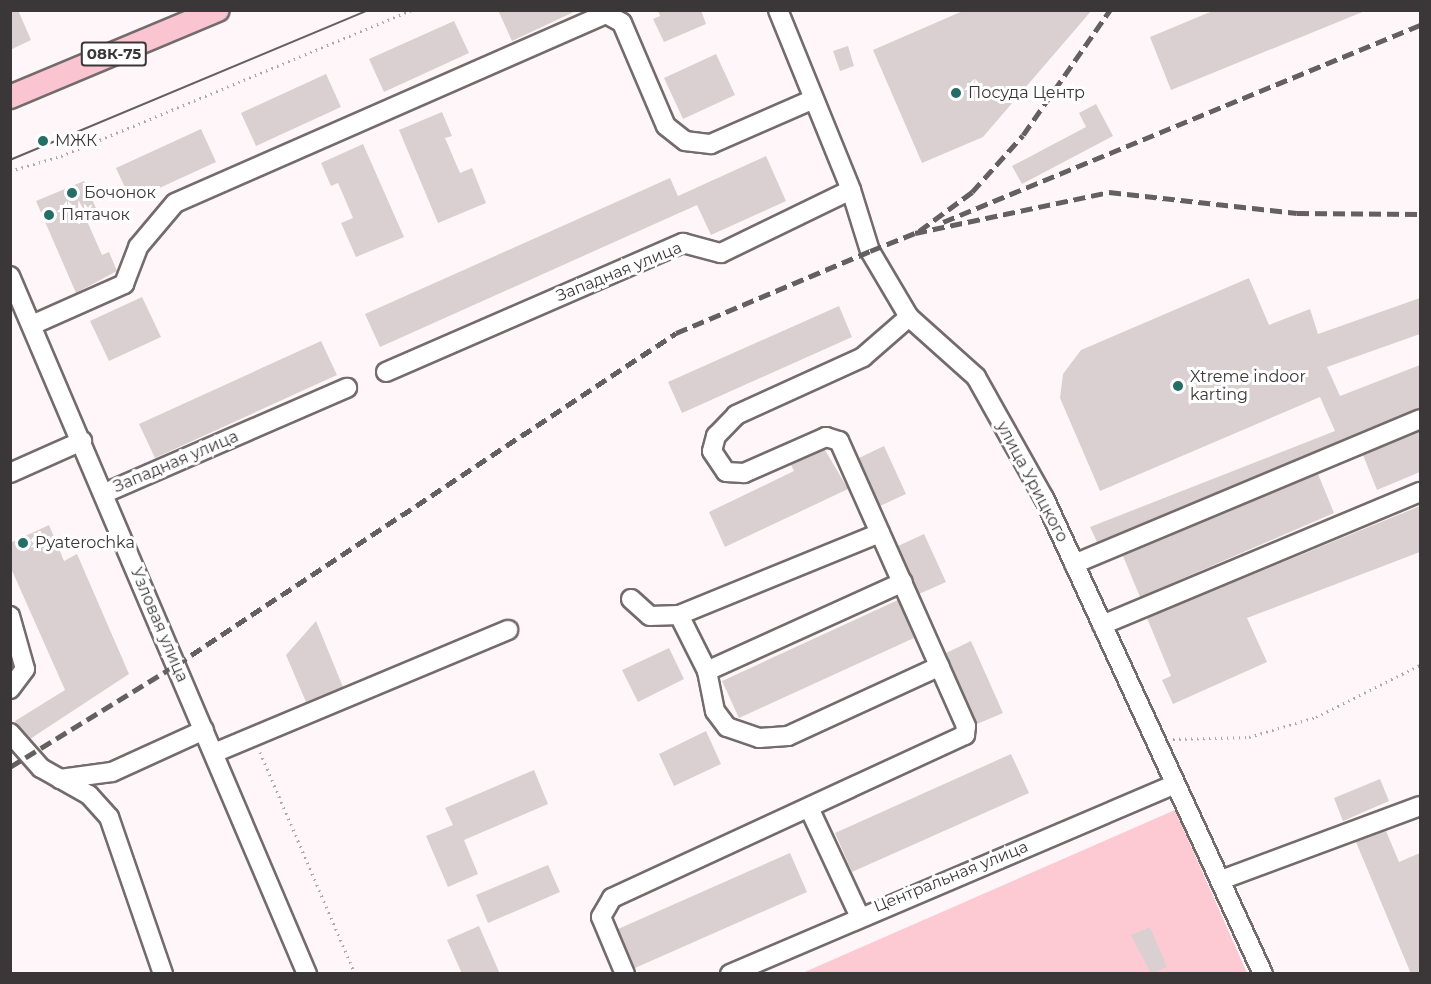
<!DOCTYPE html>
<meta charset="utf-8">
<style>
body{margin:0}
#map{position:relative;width:1431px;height:984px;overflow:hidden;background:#fef6f8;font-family:Montserrat,sans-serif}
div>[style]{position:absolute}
.green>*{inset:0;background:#fdcad4}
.building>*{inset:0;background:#dad0d1}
.path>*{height:3px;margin-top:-1.5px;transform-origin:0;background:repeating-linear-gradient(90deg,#afa8aa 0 1.5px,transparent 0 6px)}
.roads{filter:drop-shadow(2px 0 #746b6d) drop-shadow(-2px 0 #746b6d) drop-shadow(0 2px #746b6d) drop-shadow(0 -2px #746b6d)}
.minor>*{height:18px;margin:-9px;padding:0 9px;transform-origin:9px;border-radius:9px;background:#fff}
.major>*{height:22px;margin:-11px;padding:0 11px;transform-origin:11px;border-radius:11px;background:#fac5d1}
.tram>*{height:1.5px;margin:-0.75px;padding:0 0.75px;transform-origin:0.75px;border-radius:0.75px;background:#645f60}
.rail>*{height:4.5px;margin-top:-2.25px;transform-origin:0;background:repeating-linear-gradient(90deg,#645f60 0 12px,transparent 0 18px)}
.dots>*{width:16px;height:16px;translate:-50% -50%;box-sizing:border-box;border:3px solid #fff;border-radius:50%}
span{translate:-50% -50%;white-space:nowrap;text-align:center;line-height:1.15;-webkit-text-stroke:6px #fff;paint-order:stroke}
.shield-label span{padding:2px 4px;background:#fff;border:2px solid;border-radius:4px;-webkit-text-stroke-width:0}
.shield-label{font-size:15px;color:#3b3738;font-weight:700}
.poi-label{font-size:16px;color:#3b3738}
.left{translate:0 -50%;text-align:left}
.street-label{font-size:16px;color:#3b3738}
.frame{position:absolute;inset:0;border:12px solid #3b3738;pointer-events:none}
</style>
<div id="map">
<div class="green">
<i style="clip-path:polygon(1175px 810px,1247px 973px,800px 974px)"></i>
</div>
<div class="building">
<i style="clip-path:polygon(10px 10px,18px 10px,31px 40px,10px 50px)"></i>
<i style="clip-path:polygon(498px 10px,578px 10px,512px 41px)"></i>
<i style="clip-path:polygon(658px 10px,701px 10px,706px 24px,664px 42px,653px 19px,660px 16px)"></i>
<i style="clip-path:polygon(965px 10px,1092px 10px,983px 137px,922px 163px,873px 50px)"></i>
<i style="clip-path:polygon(1215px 10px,1365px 10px,1365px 11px,1171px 90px,1150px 37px)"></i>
<i style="clip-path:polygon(454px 21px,469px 53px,384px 92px,369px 59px)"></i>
<i style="clip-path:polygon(848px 46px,854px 66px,840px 71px,833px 51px)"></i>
<i style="clip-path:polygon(716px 54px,735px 95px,683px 119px,664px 78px)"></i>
<i style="clip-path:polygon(326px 74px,341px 107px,256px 146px,241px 113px)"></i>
<i style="clip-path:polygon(1096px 104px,1113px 136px,1022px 184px,1012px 166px,1086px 127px,1079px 113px)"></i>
<i style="clip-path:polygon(442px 112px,452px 136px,445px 138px,460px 173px,472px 168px,486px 203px,438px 223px,399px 130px)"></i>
<i style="clip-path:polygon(201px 129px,216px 162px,131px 201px,116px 168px)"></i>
<i style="clip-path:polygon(363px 144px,404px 237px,356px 257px,341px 223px,353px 218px,338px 183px,331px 186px,321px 163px)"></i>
<i style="clip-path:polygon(766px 156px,786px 201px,711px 235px,697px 205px,380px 347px,365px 314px,670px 178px,678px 196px)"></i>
<i style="clip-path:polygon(84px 181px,99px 215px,87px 221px,102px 255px,109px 252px,117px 271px,76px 293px,36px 201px)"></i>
<i style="clip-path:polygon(1249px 278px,1269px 325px,1310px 309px,1318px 334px,1420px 298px,1420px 334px,1327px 367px,1340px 396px,1420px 365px,1420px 408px,1097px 542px,1090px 527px,1335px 431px,1320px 397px,1100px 491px,1060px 398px,1063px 374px,1081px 350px)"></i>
<i style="clip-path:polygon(142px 297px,161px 337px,109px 361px,90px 321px)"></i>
<i style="clip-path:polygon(839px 306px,852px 337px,682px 413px,668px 382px)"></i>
<i style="clip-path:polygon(321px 341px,337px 375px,155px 458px,139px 424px)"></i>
<i style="clip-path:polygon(1420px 431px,1420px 472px,1377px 490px,1363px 455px)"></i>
<i style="clip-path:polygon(884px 446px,906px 494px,880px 506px,859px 458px)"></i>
<i style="clip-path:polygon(825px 450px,848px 489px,725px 547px,709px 512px,794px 471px,791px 465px)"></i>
<i style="clip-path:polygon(1318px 474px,1334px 513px,1140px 597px,1123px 556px)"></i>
<i style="clip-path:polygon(1420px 506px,1420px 552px,1247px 618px,1267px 662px,1173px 704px,1162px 680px,1171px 676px,1147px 618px)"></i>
<i style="clip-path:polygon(49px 525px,64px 561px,77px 554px,129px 674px,30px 739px,15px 721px,65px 690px,10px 566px,10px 543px)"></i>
<i style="clip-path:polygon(924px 534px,946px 582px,919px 594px,898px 546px)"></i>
<i style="clip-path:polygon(898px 600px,914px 638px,739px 718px,722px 681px)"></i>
<i style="clip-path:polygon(316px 621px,343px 687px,306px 702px,286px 655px)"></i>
<i style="clip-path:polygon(971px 641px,1003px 713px,977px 724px,946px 653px)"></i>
<i style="clip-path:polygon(669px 648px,684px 679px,638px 702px,622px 670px)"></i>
<i style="clip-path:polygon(706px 731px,721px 764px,674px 786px,659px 754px)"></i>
<i style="clip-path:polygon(1011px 754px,1029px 793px,852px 872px,835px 833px)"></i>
<i style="clip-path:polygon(534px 770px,548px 804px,464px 840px,478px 874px,448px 887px,426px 836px,453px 825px,445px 808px)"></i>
<i style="clip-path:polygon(1380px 779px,1389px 801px,1343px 821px,1334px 798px)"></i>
<i style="clip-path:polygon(1386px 831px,1399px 862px,1420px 853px,1420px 974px,1411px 974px,1356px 842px)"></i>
<i style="clip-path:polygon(790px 853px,807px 892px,635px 968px,618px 929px)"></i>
<i style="clip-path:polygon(548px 865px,560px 892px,488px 923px,476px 895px)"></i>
<i style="clip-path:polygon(479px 926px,500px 974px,462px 974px,447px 940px)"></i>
<i style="clip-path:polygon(1150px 927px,1167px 967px,1151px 974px,1131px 935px)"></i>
</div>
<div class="path">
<i style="left:10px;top:171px;width:53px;rotate:-16.4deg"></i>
<i style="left:61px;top:156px;width:379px;rotate:-22.6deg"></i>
<i style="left:1173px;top:739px;width:76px;rotate:-1.5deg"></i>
<i style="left:1249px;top:737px;width:70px;rotate:-16.6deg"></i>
<i style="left:1316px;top:717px;width:116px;rotate:-26.6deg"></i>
<i style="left:260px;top:752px;width:241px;rotate:66.8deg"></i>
</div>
<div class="roads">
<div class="minor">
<i style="left:778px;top:10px;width:194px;rotate:67.9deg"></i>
<i style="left:851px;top:190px;width:64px;rotate:72.7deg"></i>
<i style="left:870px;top:251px;width:77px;rotate:59.4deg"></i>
<i style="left:909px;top:317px;width:90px;rotate:41.8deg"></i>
<i style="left:976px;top:377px;width:139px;rotate:60.7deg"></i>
<i style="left:1044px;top:498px;width:524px;rotate:65.29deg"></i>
<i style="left:10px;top:276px;width:759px;rotate:66.95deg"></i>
<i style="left:32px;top:325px;width:101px;rotate:-24deg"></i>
<i style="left:124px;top:284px;width:40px;rotate:-69deg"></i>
<i style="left:138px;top:247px;width:57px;rotate:-49.9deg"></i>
<i style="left:175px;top:203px;width:471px;rotate:-23.7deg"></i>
<i style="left:606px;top:14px;width:18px;rotate:29deg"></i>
<i style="left:622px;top:23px;width:112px;rotate:66.9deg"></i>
<i style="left:666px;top:126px;width:24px;rotate:38deg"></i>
<i style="left:685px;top:141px;width:26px;rotate:7deg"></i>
<i style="left:711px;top:144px;width:112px;rotate:-23.6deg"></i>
<i style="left:386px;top:372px;width:324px;rotate:-23.5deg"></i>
<i style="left:683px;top:243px;width:39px;rotate:15deg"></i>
<i style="left:721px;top:253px;width:144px;rotate:-25.9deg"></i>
<i style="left:10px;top:473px;width:79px;rotate:-24deg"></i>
<i style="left:105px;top:493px;width:264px;rotate:-23.5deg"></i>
<i style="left:1074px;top:564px;width:375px;rotate:-22.7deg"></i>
<i style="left:631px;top:599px;width:25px;rotate:42deg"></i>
<i style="left:650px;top:616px;width:29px;rotate:-2deg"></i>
<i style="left:679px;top:615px;width:217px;rotate:-22.2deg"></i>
<i style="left:679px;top:615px;width:63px;rotate:63.4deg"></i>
<i style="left:707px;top:671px;width:41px;rotate:78.7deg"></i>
<i style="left:715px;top:711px;width:20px;rotate:53deg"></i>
<i style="left:727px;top:727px;width:34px;rotate:19deg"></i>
<i style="left:759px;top:738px;width:29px;rotate:-4deg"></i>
<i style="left:788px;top:736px;width:167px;rotate:-24.7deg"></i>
<i style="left:10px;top:616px;width:55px;rotate:74.2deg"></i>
<i style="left:25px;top:669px;width:25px;rotate:127deg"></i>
<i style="left:1102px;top:625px;width:345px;rotate:-22.7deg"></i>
<i style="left:707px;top:671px;width:215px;rotate:-24.4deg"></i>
<i style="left:10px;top:733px;width:47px;rotate:48.5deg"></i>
<i style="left:41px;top:768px;width:55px;rotate:29.4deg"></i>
<i style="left:89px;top:795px;width:30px;rotate:48deg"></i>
<i style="left:109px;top:817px;width:166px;rotate:71deg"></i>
<i style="left:214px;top:753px;width:319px;rotate:-22.7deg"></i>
<i style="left:60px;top:779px;width:52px;rotate:-7.7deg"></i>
<i style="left:112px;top:772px;width:101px;rotate:-24.5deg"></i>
<i style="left:810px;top:810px;width:116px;rotate:65deg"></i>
<i style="left:1221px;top:880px;width:212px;rotate:-20.4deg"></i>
<i style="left:625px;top:974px;width:62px;rotate:-112.8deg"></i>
<i style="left:601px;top:917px;width:22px;rotate:-60deg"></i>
<i style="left:612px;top:898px;width:389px;rotate:-24.8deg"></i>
<i style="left:965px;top:735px;width:9px;rotate:-84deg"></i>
<i style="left:966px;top:726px;width:312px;rotate:-114deg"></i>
<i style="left:839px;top:441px;width:14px;rotate:-163deg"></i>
<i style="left:826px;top:437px;width:90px;rotate:156.3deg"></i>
<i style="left:744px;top:473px;width:18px;rotate:-177deg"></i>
<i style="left:726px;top:472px;width:25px;rotate:-124deg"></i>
<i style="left:712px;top:451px;width:16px;rotate:-75deg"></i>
<i style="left:716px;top:436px;width:29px;rotate:-46deg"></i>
<i style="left:736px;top:415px;width:140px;rotate:-24.5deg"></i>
<i style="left:863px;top:357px;width:61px;rotate:-41deg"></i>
<i style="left:730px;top:974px;width:483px;rotate:-23.1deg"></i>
</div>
<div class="major">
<i style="left:10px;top:97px;width:225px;rotate:-22.7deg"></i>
</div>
</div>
<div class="tram">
<i style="left:10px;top:160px;width:388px;rotate:-22.7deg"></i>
</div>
<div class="rail">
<i style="left:943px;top:222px;width:516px;rotate:-22.44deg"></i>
<i style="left:919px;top:231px;width:66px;rotate:-36.3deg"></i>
<i style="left:972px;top:192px;width:76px;rotate:-48.2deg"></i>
<i style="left:1023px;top:135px;width:152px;rotate:-55.2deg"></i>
<i style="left:10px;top:767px;width:195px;rotate:-31.6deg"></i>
<i style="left:176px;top:665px;width:600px;rotate:-33.58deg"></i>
<i style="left:676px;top:333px;width:211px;rotate:-22.9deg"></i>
<i style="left:870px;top:251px;width:48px;rotate:-21.8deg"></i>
<i style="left:915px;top:233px;width:198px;rotate:-11.9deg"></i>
<i style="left:1109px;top:192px;width:189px;rotate:6.4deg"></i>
<i style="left:1297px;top:213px;width:123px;rotate:0.5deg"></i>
</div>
<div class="dots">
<i style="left:956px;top:93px;background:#256e65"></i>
<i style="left:43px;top:141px;background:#256e65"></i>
<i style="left:72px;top:193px;background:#256e65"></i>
<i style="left:49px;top:215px;background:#256e65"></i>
<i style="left:1178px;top:386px;background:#256e65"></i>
<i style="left:23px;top:543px;background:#256e65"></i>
</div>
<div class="shield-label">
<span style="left:114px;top:54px">08К-75</span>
</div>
<div class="poi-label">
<span class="left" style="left:968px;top:93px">Посуда Центр</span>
<span class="left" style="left:55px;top:141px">МЖК</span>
<span class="left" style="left:84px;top:193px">Бочонок</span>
<span class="left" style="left:61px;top:215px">Пятачок</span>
<span class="left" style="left:1190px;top:386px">Xtreme indoor<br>karting</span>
<span class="left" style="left:35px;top:543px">Pyaterochka</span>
</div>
<div class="street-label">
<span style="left:619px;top:272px;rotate:-22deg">Западная улица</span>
<span style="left:176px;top:462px;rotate:-23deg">Западная улица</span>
<span style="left:1032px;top:482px;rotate:62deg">улица Урицкого</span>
<span style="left:159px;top:625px;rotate:67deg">Узловая улица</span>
<span style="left:951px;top:877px;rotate:-22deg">Центральная улица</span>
</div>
<div class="frame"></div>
</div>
